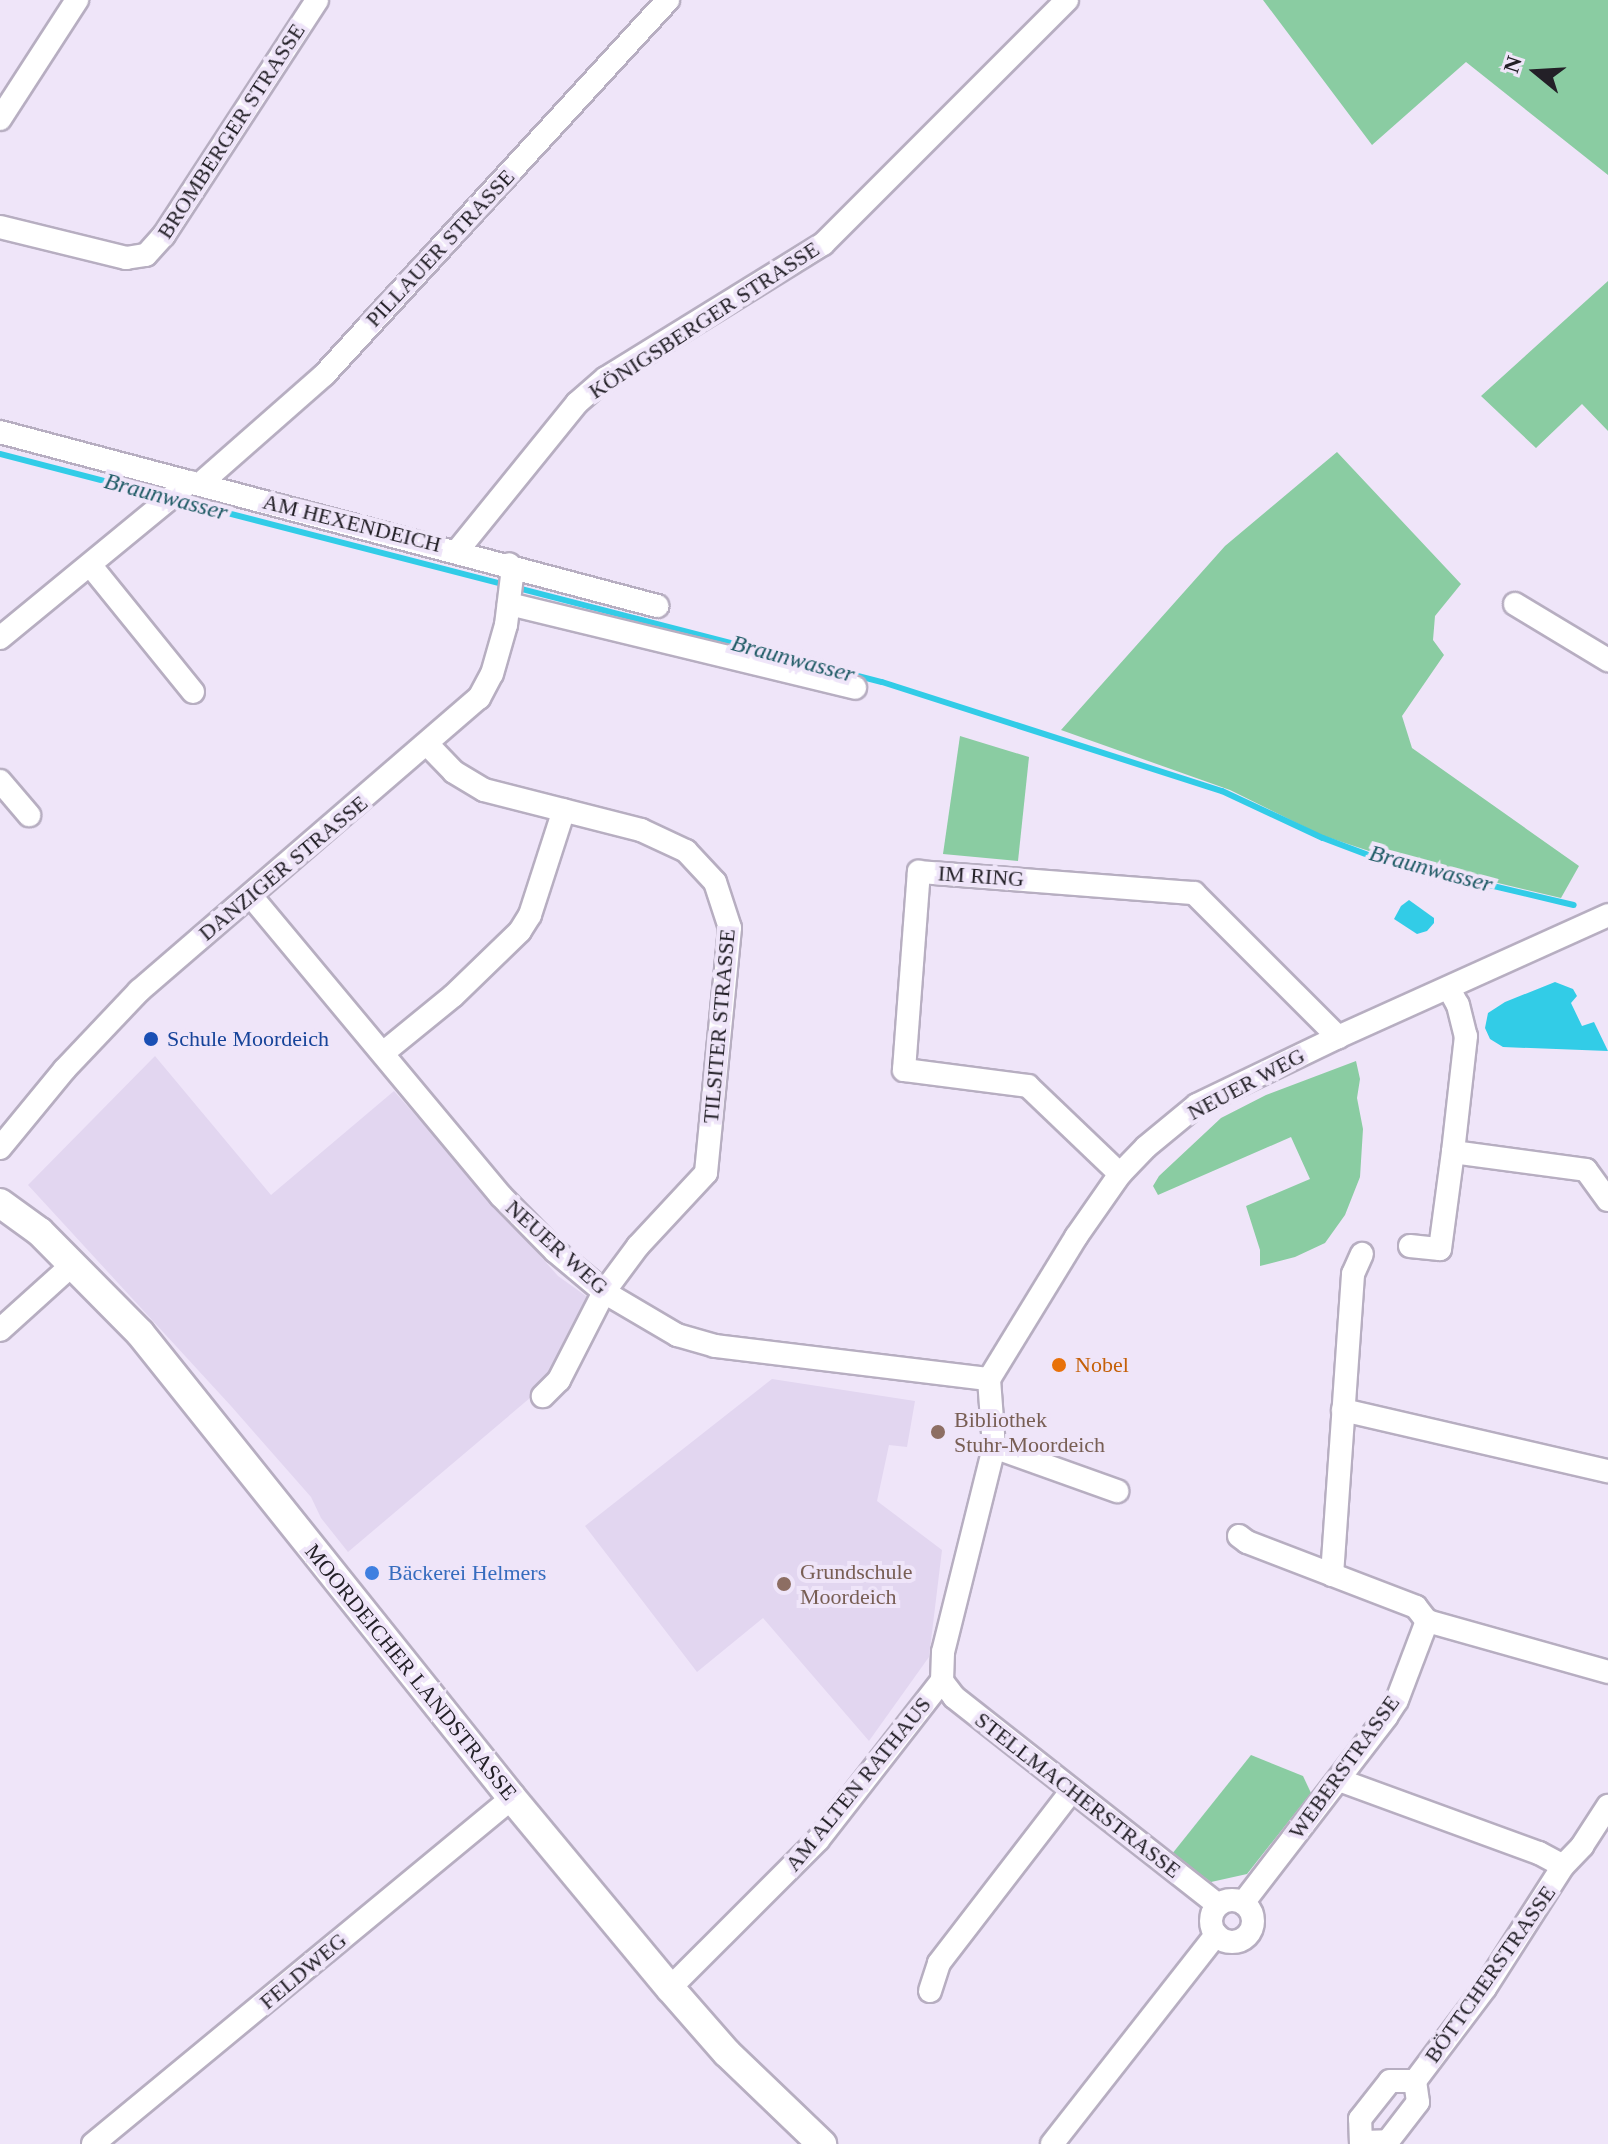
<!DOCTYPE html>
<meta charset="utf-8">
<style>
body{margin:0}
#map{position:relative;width:1608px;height:2144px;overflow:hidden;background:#efe5f9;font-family:"Times New Roman",serif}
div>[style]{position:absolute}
.built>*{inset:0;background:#e2d6f0}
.green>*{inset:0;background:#8acca2}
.water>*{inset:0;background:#32cce7}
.stream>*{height:6px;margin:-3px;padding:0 3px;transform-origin:3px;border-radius:3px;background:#32cce7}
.roads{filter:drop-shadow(2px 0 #b7aec1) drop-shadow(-2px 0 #b7aec1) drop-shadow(0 2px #b7aec1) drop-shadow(0 -2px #b7aec1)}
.minor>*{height:22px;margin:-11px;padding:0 11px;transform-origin:11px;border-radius:11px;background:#fff}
.minor>.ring{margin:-11px;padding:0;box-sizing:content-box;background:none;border:22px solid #fff;border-radius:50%}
.major>*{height:28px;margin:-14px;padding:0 14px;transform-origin:14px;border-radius:14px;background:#fff}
.dots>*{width:22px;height:22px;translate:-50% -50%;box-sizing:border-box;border:4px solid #efe5f9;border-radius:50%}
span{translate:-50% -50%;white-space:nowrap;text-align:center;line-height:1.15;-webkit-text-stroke:8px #efe5f9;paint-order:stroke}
.street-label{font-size:22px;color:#232027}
.transit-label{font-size:22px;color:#164399}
.left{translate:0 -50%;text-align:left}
.food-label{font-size:22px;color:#c56008}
.education-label{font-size:22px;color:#785e54}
.shop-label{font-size:22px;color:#366cbe}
.water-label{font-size:24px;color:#1d5964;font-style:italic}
.north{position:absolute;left:1496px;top:32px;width:80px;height:80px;-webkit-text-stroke:6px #efe5f9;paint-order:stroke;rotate:288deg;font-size:22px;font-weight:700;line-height:32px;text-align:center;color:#232027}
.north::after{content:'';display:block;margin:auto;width:28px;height:36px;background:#232027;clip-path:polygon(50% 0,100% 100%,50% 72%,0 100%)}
</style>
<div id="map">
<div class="built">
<i style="clip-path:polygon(155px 1056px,271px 1195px,394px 1091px,558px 1276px,593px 1301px,556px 1376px,348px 1552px,321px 1518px,311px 1497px,231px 1406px,28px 1185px)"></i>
<i style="clip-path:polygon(772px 1379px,915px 1401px,907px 1447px,889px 1445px,877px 1501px,942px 1550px,929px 1657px,869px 1741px,763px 1618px,697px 1672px,585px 1526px)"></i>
</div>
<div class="green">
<i style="clip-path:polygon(1263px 0,1608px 0,1608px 175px,1466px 62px,1372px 145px)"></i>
<i style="clip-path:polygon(1608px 281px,1608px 431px,1582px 404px,1536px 448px,1481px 396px)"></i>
<i style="clip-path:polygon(1337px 452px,1461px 584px,1435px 616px,1433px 640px,1444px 655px,1402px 716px,1412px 748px,1579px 866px,1561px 898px,1381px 855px,1321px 835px,1230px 790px,1061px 730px,1225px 546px)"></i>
<i style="clip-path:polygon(960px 736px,1029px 757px,1018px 861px,943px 854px)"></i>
<i style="clip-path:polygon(1356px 1061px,1360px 1079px,1357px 1098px,1363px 1129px,1360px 1177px,1345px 1215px,1325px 1243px,1295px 1257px,1260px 1266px,1260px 1250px,1246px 1206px,1310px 1179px,1291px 1137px,1158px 1195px,1153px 1186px,1159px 1176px,1221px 1118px,1266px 1095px)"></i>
<i style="clip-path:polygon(1251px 1755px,1303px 1776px,1311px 1793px,1247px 1874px,1211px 1882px,1172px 1854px)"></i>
</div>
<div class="water">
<i style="clip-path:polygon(1409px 900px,1434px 918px,1434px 923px,1427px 931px,1417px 934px,1394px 919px,1401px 906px)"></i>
<i style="clip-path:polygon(1555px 982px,1573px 989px,1577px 996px,1571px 1003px,1582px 1026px,1594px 1022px,1608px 1051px,1503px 1047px,1490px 1039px,1485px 1028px,1488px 1013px,1505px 1002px)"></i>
</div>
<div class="stream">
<i style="left:0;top:454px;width:167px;rotate:14.5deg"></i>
<i style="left:177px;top:500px;width:728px;rotate:14.48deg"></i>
<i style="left:882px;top:682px;width:357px;rotate:17.8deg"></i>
<i style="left:1222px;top:791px;width:111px;rotate:25deg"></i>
<i style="left:1323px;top:838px;width:60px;rotate:20.6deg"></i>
<i style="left:1379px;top:859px;width:200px;rotate:13.3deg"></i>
</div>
<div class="roads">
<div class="minor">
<i style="left:0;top:119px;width:142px;rotate:-57.1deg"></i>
<i style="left:0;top:227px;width:130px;rotate:13.8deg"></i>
<i style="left:126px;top:258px;width:20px;rotate:-9deg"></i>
<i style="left:146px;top:255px;width:27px;rotate:-48deg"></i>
<i style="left:164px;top:235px;width:280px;rotate:-56.9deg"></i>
<i style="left:0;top:432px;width:680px;rotate:14.83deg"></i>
<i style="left:200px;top:484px;width:165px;rotate:-41.3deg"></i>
<i style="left:324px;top:375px;width:509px;rotate:-47.47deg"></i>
<i style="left:458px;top:550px;width:189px;rotate:-51deg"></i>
<i style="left:577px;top:403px;width:38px;rotate:-41deg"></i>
<i style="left:606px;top:378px;width:255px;rotate:-31.7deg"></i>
<i style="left:823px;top:244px;width:345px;rotate:-45deg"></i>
<i style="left:91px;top:566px;width:162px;rotate:51deg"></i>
<i style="left:509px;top:604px;width:356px;rotate:13.6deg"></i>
<i style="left:1515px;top:604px;width:109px;rotate:31.1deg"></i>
<i style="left:0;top:638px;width:246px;rotate:-39.4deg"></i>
<i style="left:428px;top:745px;width:37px;rotate:46deg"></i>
<i style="left:454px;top:772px;width:35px;rotate:31deg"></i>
<i style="left:484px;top:790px;width:162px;rotate:14.3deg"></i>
<i style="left:641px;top:830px;width:50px;rotate:25deg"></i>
<i style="left:686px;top:851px;width:42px;rotate:46.9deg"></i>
<i style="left:715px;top:882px;width:48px;rotate:71.9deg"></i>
<i style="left:730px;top:928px;width:246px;rotate:95.6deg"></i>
<i style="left:706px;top:1173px;width:100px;rotate:133deg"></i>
<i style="left:638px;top:1246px;width:57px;rotate:126.5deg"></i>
<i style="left:604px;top:1292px;width:99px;rotate:117.1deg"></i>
<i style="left:559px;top:1380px;width:23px;rotate:135deg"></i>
<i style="left:0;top:781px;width:45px;rotate:49.5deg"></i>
<i style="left:251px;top:896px;width:391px;rotate:50.2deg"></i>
<i style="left:501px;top:1196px;width:77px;rotate:45.5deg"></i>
<i style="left:555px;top:1251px;width:64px;rotate:39.9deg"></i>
<i style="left:604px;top:1292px;width:85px;rotate:30.5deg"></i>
<i style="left:677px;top:1335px;width:40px;rotate:16deg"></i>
<i style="left:715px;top:1346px;width:276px;rotate:6.9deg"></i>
<i style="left:1449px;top:989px;width:18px;rotate:61deg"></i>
<i style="left:1458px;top:1005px;width:32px;rotate:76deg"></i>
<i style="left:1466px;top:1036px;width:117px;rotate:96.4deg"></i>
<i style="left:1453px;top:1152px;width:134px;rotate:7.7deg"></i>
<i style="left:1586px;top:1170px;width:37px;rotate:54deg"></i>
<i style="left:383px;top:1053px;width:90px;rotate:-39.2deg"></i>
<i style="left:453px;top:996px;width:93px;rotate:-44.1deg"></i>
<i style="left:520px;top:931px;width:19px;rotate:-58deg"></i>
<i style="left:530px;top:915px;width:110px;rotate:-72.1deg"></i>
<i style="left:0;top:1148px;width:102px;rotate:-50.6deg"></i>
<i style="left:65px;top:1069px;width:108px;rotate:-46.5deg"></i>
<i style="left:139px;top:991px;width:449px;rotate:-40.8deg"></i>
<i style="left:479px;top:698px;width:27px;rotate:-62deg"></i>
<i style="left:492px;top:674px;width:51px;rotate:-74.1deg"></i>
<i style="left:506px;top:625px;width:49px;rotate:-83deg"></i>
<i style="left:512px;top:576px;width:12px;rotate:-104deg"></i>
<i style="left:1120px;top:1174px;width:127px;rotate:-136.3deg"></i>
<i style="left:1028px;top:1086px;width:125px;rotate:-172.6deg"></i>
<i style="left:904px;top:1070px;width:199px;rotate:-85.7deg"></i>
<i style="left:919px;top:872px;width:276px;rotate:4.4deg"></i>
<i style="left:1194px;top:893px;width:204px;rotate:45deg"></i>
<i style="left:1410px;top:1246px;width:30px;rotate:6deg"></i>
<i style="left:1440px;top:1249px;width:98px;rotate:-82.4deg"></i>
<i style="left:0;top:1330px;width:98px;rotate:-42.1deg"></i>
<i style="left:1343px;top:1410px;width:272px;rotate:13deg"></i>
<i style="left:994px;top:1447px;width:131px;rotate:19.7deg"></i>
<i style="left:1239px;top:1536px;width:10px;rotate:37deg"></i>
<i style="left:1247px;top:1542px;width:181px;rotate:21deg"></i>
<i style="left:1416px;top:1607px;width:18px;rotate:52deg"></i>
<i style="left:1427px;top:1621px;width:188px;rotate:15.7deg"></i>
<i style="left:1332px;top:1575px;width:302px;rotate:-86deg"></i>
<i style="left:1353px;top:1274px;width:22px;rotate:-66deg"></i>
<i style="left:942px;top:1681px;width:20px;rotate:53deg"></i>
<i style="left:954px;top:1697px;width:336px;rotate:38.2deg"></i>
<i style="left:1339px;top:1780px;width:213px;rotate:20.1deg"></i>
<i style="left:1539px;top:1853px;width:27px;rotate:28deg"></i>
<i class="ring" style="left:1211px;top:1900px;width:20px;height:20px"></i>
<i style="left:1243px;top:1903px;width:235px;rotate:-52.4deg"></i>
<i style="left:1386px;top:1717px;width:20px;rotate:-57deg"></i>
<i style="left:1397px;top:1700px;width:85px;rotate:-69.2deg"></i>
<i style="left:670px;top:1988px;width:209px;rotate:-45deg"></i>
<i style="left:818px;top:1840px;width:202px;rotate:-52.1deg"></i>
<i style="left:942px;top:1681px;width:29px;rotate:-88deg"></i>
<i style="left:943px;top:1652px;width:211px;rotate:-76deg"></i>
<i style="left:994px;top:1447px;width:68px;rotate:-94.2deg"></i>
<i style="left:989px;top:1379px;width:167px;rotate:-58.5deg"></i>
<i style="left:1076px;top:1237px;width:77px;rotate:-55.1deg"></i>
<i style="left:1120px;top:1174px;width:37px;rotate:-46deg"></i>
<i style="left:1146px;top:1147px;width:66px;rotate:-39.5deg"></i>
<i style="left:1197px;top:1105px;width:157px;rotate:-25.7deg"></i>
<i style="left:1338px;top:1037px;width:296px;rotate:-24.3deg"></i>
<i style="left:930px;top:1991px;width:29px;rotate:-72deg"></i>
<i style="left:939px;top:1963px;width:218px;rotate:-52.4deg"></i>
<i style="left:1363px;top:2142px;width:25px;rotate:-2deg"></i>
<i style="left:1388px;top:2141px;width:49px;rotate:-52.4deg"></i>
<i style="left:1418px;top:2102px;width:21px;rotate:-98deg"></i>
<i style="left:1415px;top:2081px;width:116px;rotate:-53deg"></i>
<i style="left:1485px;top:1988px;width:145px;rotate:-57.4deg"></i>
<i style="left:1563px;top:1866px;width:28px;rotate:-46deg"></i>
<i style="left:1582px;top:1846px;width:48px;rotate:-57deg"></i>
<i style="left:93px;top:2144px;width:543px;rotate:-39.55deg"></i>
<i style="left:1052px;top:2144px;width:266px;rotate:-51.9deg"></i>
<i style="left:1361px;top:2144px;width:25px;rotate:-92deg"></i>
<i style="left:1360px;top:2119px;width:48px;rotate:-51.7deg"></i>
<i style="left:1390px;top:2081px;width:25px"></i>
</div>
<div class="major">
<i style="left:0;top:1203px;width:49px;rotate:35.9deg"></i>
<i style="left:40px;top:1232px;width:142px;rotate:45.3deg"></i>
<i style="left:140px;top:1333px;width:595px;rotate:51.34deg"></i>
<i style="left:512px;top:1798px;width:247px;rotate:50.3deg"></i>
<i style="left:670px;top:1988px;width:86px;rotate:48.8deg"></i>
<i style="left:727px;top:2053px;width:132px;rotate:43.8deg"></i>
</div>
</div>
<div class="dots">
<i style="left:151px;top:1039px;background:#1a4fb4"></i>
<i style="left:1059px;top:1365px;background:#e8710a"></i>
<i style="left:938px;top:1432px;background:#8d6e63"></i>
<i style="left:372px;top:1573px;background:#3f7fe0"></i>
<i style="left:784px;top:1584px;background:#8d6e63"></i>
</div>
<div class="street-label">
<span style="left:231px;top:131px;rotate:-57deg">BROMBERGER STRASSE</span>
<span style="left:440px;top:248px;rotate:-47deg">PILLAUER STRASSE</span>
<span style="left:704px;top:320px;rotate:-33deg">KÖNIGSBERGER STRASSE</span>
<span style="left:352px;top:523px;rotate:14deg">AM HEXENDEICH</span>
<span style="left:283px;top:868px;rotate:-40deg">DANZIGER STRASSE</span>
<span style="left:981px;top:876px;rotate:4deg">IM RING</span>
<span style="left:719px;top:1026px;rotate:-85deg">TILSITER STRASSE</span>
<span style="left:1246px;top:1084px;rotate:-28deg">NEUER WEG</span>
<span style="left:557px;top:1247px;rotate:42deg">NEUER WEG</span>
<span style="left:411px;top:1672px;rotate:51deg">MOORDEICHER LANDSTRASSE</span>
<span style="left:1344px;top:1767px;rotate:-54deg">WEBERSTRASSE</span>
<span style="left:858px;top:1784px;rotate:-51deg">AM ALTEN RATHAUS</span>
<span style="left:1078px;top:1795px;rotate:38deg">STELLMACHERSTRASSE</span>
<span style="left:303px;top:1971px;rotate:-40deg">FELDWEG</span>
<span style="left:1490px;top:1974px;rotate:-55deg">BÖTTCHERSTRASSE</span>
</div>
<div class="transit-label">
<span class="left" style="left:167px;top:1039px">Schule Moordeich</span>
</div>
<div class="food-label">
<span class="left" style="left:1075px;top:1365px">Nobel</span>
</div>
<div class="education-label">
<span class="left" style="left:954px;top:1432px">Bibliothek<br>Stuhr-Moordeich</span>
<span class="left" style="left:800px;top:1584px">Grundschule<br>Moordeich</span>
</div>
<div class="shop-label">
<span class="left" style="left:388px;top:1573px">Bäckerei Helmers</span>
</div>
<div class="water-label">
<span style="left:166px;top:497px;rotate:15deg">Braunwasser</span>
<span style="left:793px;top:659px;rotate:15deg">Braunwasser</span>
<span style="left:1431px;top:869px;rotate:15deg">Braunwasser</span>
</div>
<div class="north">N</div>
</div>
